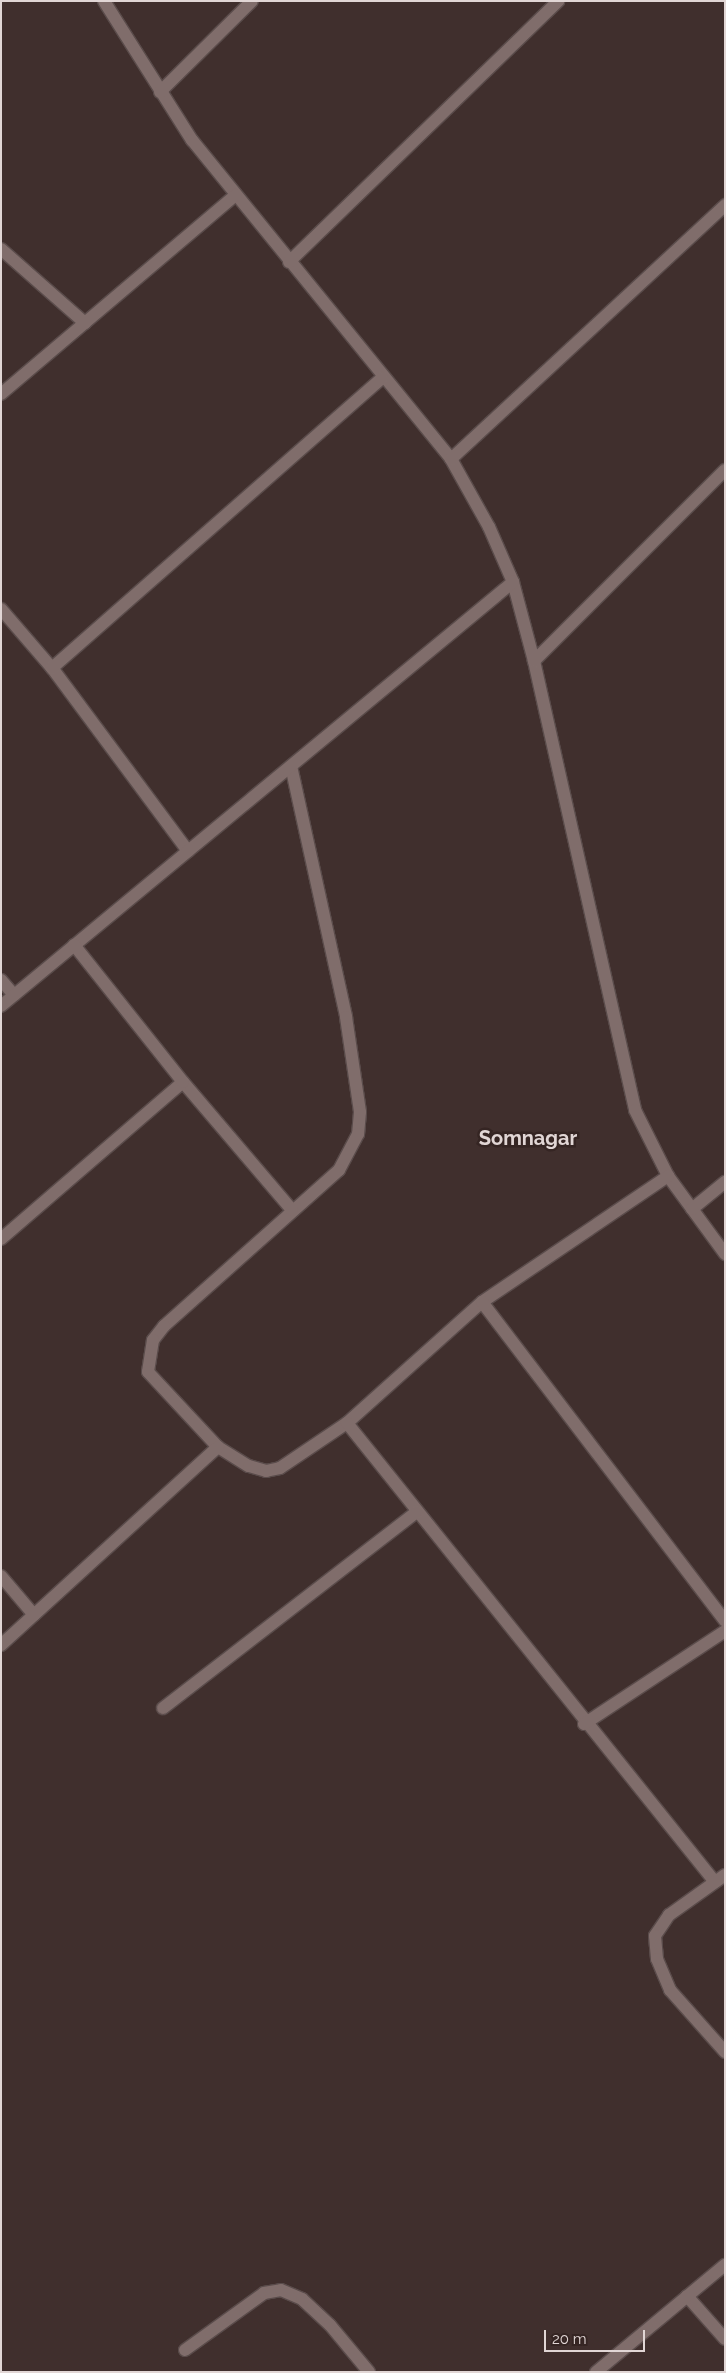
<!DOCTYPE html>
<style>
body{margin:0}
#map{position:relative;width:726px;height:2373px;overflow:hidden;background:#402f2d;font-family:Raleway,sans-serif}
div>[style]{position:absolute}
.roads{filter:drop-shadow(1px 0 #5a4c4b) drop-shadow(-1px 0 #5a4c4b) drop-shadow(0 1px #5a4c4b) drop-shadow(0 -1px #5a4c4b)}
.street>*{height:12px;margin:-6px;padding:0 6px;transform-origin:6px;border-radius:6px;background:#806d6b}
span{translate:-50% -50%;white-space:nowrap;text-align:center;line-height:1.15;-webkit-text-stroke:5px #352523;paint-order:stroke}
.district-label{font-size:20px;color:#e1d6d5;font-weight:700}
.frame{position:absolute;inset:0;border:2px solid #e1d6d5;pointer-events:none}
.scale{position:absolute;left:544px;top:2330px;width:101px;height:22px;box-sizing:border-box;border:2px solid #e1d6d5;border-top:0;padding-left:6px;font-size:15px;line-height:18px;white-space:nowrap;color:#e1d6d5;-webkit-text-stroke:4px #352523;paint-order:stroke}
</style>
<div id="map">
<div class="roads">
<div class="street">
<i style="left:104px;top:1px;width:165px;rotate:57.7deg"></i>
<i style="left:192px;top:140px;width:411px;rotate:50.9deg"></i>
<i style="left:451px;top:459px;width:78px;rotate:60.8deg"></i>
<i style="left:489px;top:527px;width:60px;rotate:66.4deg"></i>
<i style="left:513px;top:582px;width:82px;rotate:75.1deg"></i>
<i style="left:534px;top:661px;width:460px;rotate:77.3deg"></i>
<i style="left:635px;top:1110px;width:74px;rotate:63.4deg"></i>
<i style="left:668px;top:1176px;width:97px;rotate:53.8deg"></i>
<i style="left:160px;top:92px;width:129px;rotate:-44.7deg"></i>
<i style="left:1px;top:249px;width:112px;rotate:41.4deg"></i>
<i style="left:289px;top:262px;width:375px;rotate:-44.1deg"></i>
<i style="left:1px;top:394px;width:308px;rotate:-40.3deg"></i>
<i style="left:451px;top:459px;width:374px;rotate:-42.8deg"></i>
<i style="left:1px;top:609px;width:78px;rotate:49.2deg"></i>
<i style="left:534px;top:661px;width:270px;rotate:-45deg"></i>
<i style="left:291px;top:766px;width:257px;rotate:77.6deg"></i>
<i style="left:346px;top:1017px;width:96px;rotate:81.6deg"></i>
<i style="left:360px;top:1112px;width:22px;rotate:95deg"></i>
<i style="left:358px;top:1134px;width:41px;rotate:117.8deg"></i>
<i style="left:339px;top:1170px;width:234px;rotate:138.3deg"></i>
<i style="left:164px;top:1326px;width:18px;rotate:128deg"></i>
<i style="left:153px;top:1340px;width:32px;rotate:99deg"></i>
<i style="left:148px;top:1372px;width:103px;rotate:47deg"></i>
<i style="left:218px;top:1447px;width:36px;rotate:32deg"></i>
<i style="left:249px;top:1466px;width:18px;rotate:16deg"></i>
<i style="left:266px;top:1471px;width:14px;rotate:-12deg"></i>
<i style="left:280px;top:1468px;width:81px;rotate:-33.9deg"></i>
<i style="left:347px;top:1423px;width:181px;rotate:-41.9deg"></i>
<i style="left:482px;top:1302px;width:225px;rotate:-34.1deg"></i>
<i style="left:188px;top:851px;width:228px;rotate:-126.6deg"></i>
<i style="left:52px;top:668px;width:439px;rotate:-41.3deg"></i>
<i style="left:1px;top:980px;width:20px;rotate:49deg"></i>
<i style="left:1px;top:1006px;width:665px;rotate:-39.63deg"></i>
<i style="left:183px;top:1082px;width:168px;rotate:49.6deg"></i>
<i style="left:692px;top:1209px;width:43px;rotate:-39.3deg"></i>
<i style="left:1px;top:1239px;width:240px;rotate:-40.8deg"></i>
<i style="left:183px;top:1082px;width:175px;rotate:-128.5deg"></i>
<i style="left:482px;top:1302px;width:401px;rotate:52.7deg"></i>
<i style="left:347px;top:1423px;width:588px;rotate:51.28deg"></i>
<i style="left:1px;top:1576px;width:51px;rotate:49.8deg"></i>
<i style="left:1px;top:1645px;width:294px;rotate:-42.4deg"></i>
<i style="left:163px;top:1708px;width:321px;rotate:-37.7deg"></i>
<i style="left:584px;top:1724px;width:169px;rotate:-33.4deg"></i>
<i style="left:725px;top:1875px;width:69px;rotate:144.5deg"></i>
<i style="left:669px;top:1915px;width:25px;rotate:124deg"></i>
<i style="left:655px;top:1936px;width:23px;rotate:85deg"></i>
<i style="left:657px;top:1959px;width:34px;rotate:67deg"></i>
<i style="left:670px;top:1990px;width:83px;rotate:48.4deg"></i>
<i style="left:687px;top:2296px;width:57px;rotate:48.5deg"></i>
<i style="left:185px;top:2350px;width:97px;rotate:-35.8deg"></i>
<i style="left:264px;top:2293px;width:17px;rotate:-10deg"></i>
<i style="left:281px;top:2290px;width:23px;rotate:23deg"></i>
<i style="left:302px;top:2299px;width:38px;rotate:43deg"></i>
<i style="left:330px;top:2325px;width:61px;rotate:50.3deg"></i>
<i style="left:596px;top:2372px;width:168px;rotate:-39.7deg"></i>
</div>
</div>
<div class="district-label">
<span style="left:528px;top:1138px">Somnagar</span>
</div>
<div class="frame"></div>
<div class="scale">20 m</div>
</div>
